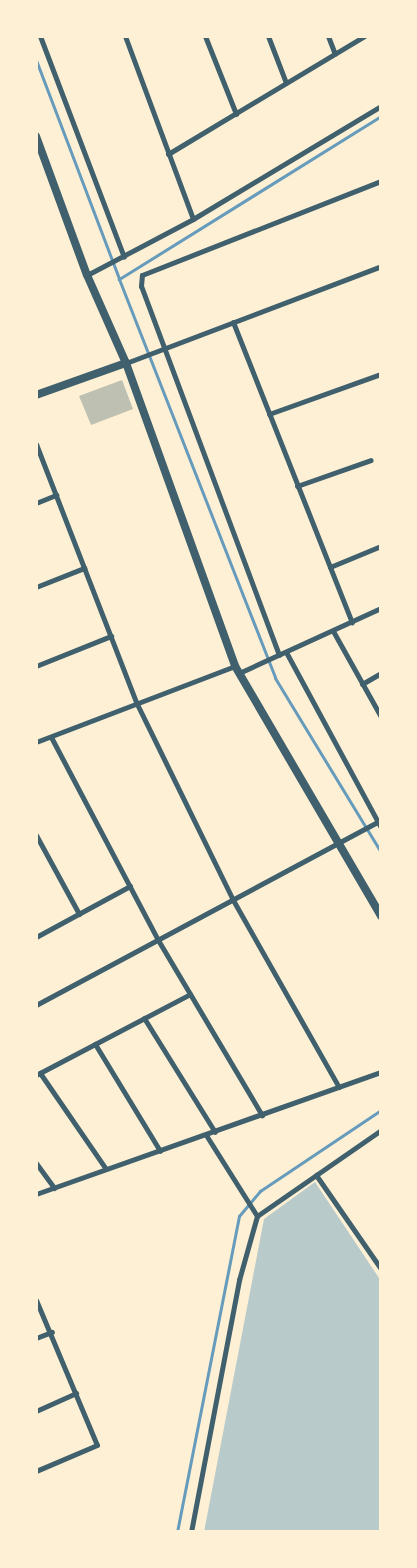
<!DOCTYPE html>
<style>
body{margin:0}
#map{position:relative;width:417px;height:1568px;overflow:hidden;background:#fdf0d5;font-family:Signika,sans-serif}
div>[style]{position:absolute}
.green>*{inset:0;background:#b9caca}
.stream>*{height:3px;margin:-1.5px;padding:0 1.5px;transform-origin:1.5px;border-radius:1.5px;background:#669bbc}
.building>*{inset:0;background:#bec0b2}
.minor>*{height:5px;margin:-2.5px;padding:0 2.5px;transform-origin:2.5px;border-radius:2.5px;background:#3f606c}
.tertiary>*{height:8px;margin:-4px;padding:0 4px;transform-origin:4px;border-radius:4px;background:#3f606c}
span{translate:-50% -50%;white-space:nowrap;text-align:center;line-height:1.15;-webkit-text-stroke:4.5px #fdf0d5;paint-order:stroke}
.frame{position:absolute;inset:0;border:38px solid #fdf0d5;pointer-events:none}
</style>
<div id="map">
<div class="green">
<i style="clip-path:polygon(315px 1182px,381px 1281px,381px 1532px,204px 1532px,264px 1219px)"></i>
</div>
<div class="stream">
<i style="left:36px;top:60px;width:234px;rotate:69.2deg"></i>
<i style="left:381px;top:116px;width:309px;rotate:148.1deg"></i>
<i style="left:119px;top:279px;width:428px;rotate:68.6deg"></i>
<i style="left:275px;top:678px;width:204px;rotate:58.7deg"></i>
<i style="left:177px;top:1532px;width:322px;rotate:-78.9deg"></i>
<i style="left:239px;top:1216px;width:33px;rotate:-50deg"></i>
<i style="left:260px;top:1191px;width:146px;rotate:-33.8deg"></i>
</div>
<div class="building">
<i style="clip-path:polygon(122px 380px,133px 409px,91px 425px,79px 396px)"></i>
</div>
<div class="minor">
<i style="left:40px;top:36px;width:236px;rotate:69.2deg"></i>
<i style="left:125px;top:36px;width:195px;rotate:69.6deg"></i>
<i style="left:205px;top:36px;width:84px;rotate:68.3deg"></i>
<i style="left:268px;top:36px;width:50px;rotate:69deg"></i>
<i style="left:328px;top:36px;width:19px;rotate:69deg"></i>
<i style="left:168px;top:154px;width:229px;rotate:-31deg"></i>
<i style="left:87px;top:275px;width:120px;rotate:-27.8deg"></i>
<i style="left:193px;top:219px;width:219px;rotate:-31deg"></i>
<i style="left:233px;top:322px;width:323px;rotate:68.4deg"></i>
<i style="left:126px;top:363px;width:273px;rotate:-20.8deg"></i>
<i style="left:269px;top:414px;width:119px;rotate:-19.7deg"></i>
<i style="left:36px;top:444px;width:279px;rotate:68.8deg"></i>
<i style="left:137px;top:704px;width:218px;rotate:63.9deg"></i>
<i style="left:233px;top:900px;width:215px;rotate:60.5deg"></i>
<i style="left:297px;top:486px;width:78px;rotate:-19.4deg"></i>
<i style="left:36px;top:503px;width:22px;rotate:-22deg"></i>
<i style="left:330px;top:567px;width:55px;rotate:-22.4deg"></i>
<i style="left:36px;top:587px;width:52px;rotate:-21.6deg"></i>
<i style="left:333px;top:631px;width:98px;rotate:60.8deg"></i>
<i style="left:286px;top:652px;width:200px;rotate:61.6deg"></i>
<i style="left:279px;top:655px;width:394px;rotate:-110.5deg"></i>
<i style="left:141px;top:286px;width:11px;rotate:-85deg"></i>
<i style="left:142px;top:275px;width:257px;rotate:-21.5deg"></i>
<i style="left:36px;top:666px;width:81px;rotate:-21.8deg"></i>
<i style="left:239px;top:673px;width:156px;rotate:-24.6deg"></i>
<i style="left:362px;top:684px;width:22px;rotate:-30deg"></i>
<i style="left:51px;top:737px;width:229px;rotate:62.2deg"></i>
<i style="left:158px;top:940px;width:204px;rotate:59.3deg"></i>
<i style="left:36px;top:742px;width:213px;rotate:-20.9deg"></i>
<i style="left:36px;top:835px;width:90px;rotate:61.4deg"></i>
<i style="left:36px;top:937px;width:107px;rotate:-28.5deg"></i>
<i style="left:36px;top:1005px;width:391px;rotate:-28.2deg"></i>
<i style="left:144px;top:1018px;width:134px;rotate:58.1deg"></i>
<i style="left:95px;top:1044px;width:125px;rotate:58.7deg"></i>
<i style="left:40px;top:1073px;width:116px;rotate:55.5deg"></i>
<i style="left:36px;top:1075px;width:174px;rotate:-27.7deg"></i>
<i style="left:206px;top:1135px;width:96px;rotate:57.8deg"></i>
<i style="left:36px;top:1163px;width:31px;rotate:54deg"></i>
<i style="left:316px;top:1175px;width:114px;rotate:55.3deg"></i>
<i style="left:36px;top:1194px;width:366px;rotate:-19.5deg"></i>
<i style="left:36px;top:1300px;width:157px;rotate:67.2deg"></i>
<i style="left:97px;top:1445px;width:66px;rotate:156.9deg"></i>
<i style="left:36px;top:1338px;width:17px;rotate:-21deg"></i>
<i style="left:36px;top:1411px;width:44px;rotate:-24.2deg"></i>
<i style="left:191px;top:1532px;width:257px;rotate:-79.2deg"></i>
<i style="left:239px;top:1280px;width:66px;rotate:-74.3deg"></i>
<i style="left:257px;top:1216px;width:151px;rotate:-34.7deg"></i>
</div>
<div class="tertiary">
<i style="left:36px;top:136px;width:148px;rotate:69.9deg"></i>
<i style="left:87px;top:275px;width:96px;rotate:66.1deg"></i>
<i style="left:126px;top:363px;width:322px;rotate:70.2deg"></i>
<i style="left:235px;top:666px;width:290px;rotate:59.7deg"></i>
<i style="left:36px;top:395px;width:96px;rotate:-19.6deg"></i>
</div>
<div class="frame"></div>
</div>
